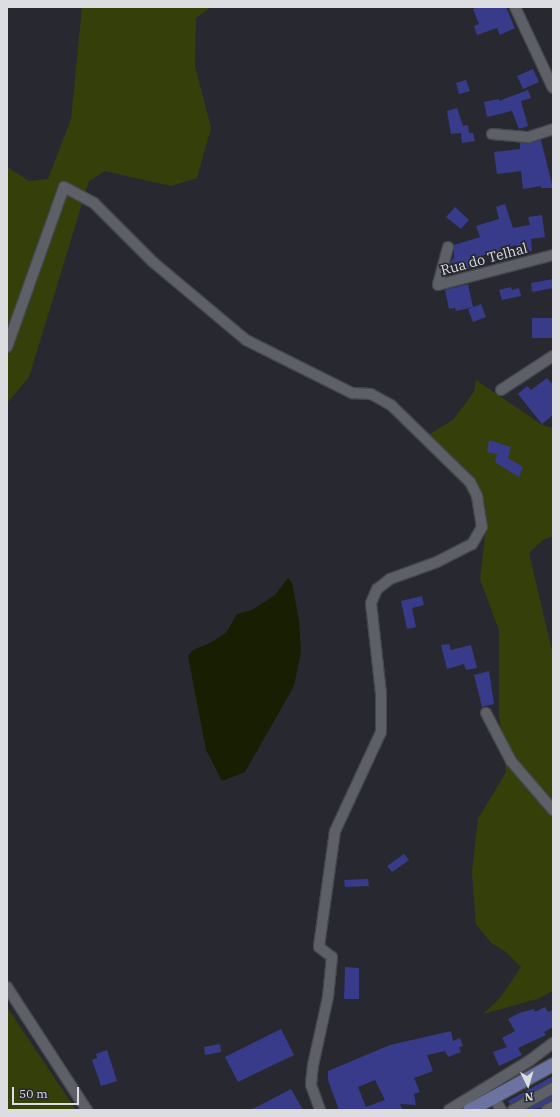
<!DOCTYPE html>
<style>
body{margin:0}
#map{position:relative;width:560px;height:1117px;overflow:hidden;background:#282930;font-family:"IBM Plex Serif",serif}
div>[style]{position:absolute}
.green>*{inset:0;background:#353f0a}
.water>*{inset:0;background:#181e01}
.building>*{inset:0;background:#373b89}
.roads{filter:drop-shadow(1px 0 #45474c) drop-shadow(-1px 0 #45474c) drop-shadow(0 1px #45474c) drop-shadow(0 -1px #45474c)}
.minor>*{height:10px;margin:-5px;padding:0 5px;transform-origin:5px;border-radius:5px;background:#5e6068}
.major>*{height:13px;margin:-6.5px;padding:0 6.5px;transform-origin:6.5px;border-radius:6.5px;background:#6c73a0}
span{translate:-50% -50%;white-space:nowrap;text-align:center;line-height:1.15;-webkit-text-stroke:3.5px #282930;paint-order:stroke}
.street-label{font-size:14px;color:#dcdde1}
.frame{position:absolute;inset:0;border:8px solid #dcdde1;pointer-events:none}
.north{position:absolute;left:508px;top:1065px;width:40px;height:40px;-webkit-text-stroke:3px #282930;paint-order:stroke;rotate:175deg;font-size:11px;font-weight:700;line-height:16px;text-align:center;color:#dcdde1}
.north::after{content:'';display:block;margin:auto;width:14px;height:18px;background:#dcdde1;clip-path:polygon(50% 0,100% 100%,50% 72%,0 100%)}
.scale{position:absolute;left:12px;top:1087px;width:67px;height:18px;box-sizing:border-box;border:2px solid #dcdde1;border-top:0;padding-left:5px;font-size:12px;line-height:14px;white-space:nowrap;color:#dcdde1;-webkit-text-stroke:3px #282930;paint-order:stroke}
</style>
<div id="map">
<div class="green">
<i style="clip-path:polygon(82px 7px,211px 7px,196px 18px,195px 66px,211px 128px,197px 178px,171px 186px,105px 171px,89px 181px,29px 377px,7px 403px,7px 167px,29px 181px,48px 179px,71px 119px)"></i>
<i style="clip-path:polygon(476px 380px,542px 425px,553px 428px,553px 536px,543px 540px,529px 553px,553px 655px,553px 991px,537px 999px,483px 1014px,500px 998px,521px 967px,506px 952px,491px 943px,476px 924px,472px 872px,478px 819px,506px 772px,499px 715px,499px 630px,480px 579px,486px 527px,471px 476px,428px 435px,453px 420px,474px 392px)"></i>
<i style="clip-path:polygon(7px 1007px,76px 1110px,7px 1110px)"></i>
</div>
<div class="water">
<i style="clip-path:polygon(288px 578px,292px 583px,299px 620px,301px 652px,294px 686px,245px 772px,222px 781px,206px 750px,188px 656px,193px 650px,210px 643px,226px 633px,237px 614px,252px 610px,275px 595px)"></i>
</div>
<div class="building">
<i style="clip-path:polygon(479px 7px,506px 7px,515px 28px,500px 35px,497px 28px,477px 35px,474px 26px,479px 24px,473px 9px)"></i>
<i style="clip-path:polygon(533px 69px,539px 82px,523px 89px,517px 76px)"></i>
<i style="clip-path:polygon(466px 80px,470px 91px,459px 94px,456px 83px)"></i>
<i style="clip-path:polygon(528px 90px,531px 98px,521px 101px,528px 126px,519px 129px,512px 111px,487px 117px,484px 102px,499px 99px,499px 101px)"></i>
<i style="clip-path:polygon(457px 108px,463px 126px,468px 125px,469px 133px,473px 133px,475px 141px,462px 143px,461px 133px,451px 134px,447px 111px)"></i>
<i style="clip-path:polygon(541px 140px,553px 188px,541px 188px,541px 186px,523px 189px,521px 171px,497px 174px,494px 152px,520px 149px,520px 143px)"></i>
<i style="clip-path:polygon(505px 204px,513px 228px,530px 225px,528px 217px,542px 215px,545px 237px,531px 239px,532px 251px,518px 254px,516px 245px,475px 258px,478px 265px,453px 274px,450px 264px,454px 257px,454px 245px,480px 237px,476px 226px,499px 219px,496px 207px)"></i>
<i style="clip-path:polygon(455px 207px,469px 220px,461px 229px,446px 217px)"></i>
<i style="clip-path:polygon(553px 279px,553px 288px,532px 292px,531px 283px)"></i>
<i style="clip-path:polygon(468px 284px,473px 307px,456px 311px,455px 308px,449px 309px,445px 290px)"></i>
<i style="clip-path:polygon(511px 287px,512px 290px,519px 288px,521px 296px,502px 300px,499px 290px)"></i>
<i style="clip-path:polygon(481px 304px,486px 317px,473px 322px,468px 309px)"></i>
<i style="clip-path:polygon(532px 318px,553px 318px,553px 338px,532px 338px)"></i>
<i style="clip-path:polygon(547px 378px,553px 385px,553px 415px,542px 424px,518px 394px,527px 386px,531px 390px)"></i>
<i style="clip-path:polygon(489px 440px,511px 447px,508px 458px,523px 467px,519px 477px,495px 462px,497px 454px,487px 452px)"></i>
<i style="clip-path:polygon(422px 596px,424px 605px,412px 608px,416px 627px,407px 629px,401px 601px)"></i>
<i style="clip-path:polygon(449px 644px,451px 650px,471px 645px,477px 668px,466px 670px,464px 664px,447px 669px,441px 645px)"></i>
<i style="clip-path:polygon(489px 671px,494px 704px,482px 707px,474px 675px)"></i>
<i style="clip-path:polygon(404px 854px,409px 860px,392px 872px,387px 866px)"></i>
<i style="clip-path:polygon(368px 879px,369px 886px,345px 887px,344px 880px)"></i>
<i style="clip-path:polygon(345px 967px,359px 968px,359px 999px,344px 999px)"></i>
<i style="clip-path:polygon(545px 1007px,548px 1012px,553px 1010px,553px 1027px,544px 1032px,546px 1035px,518px 1048px,522px 1055px,499px 1066px,493px 1052px,507px 1047px,502px 1038px,515px 1031px,508px 1019px,519px 1013px,534px 1009px,535px 1012px)"></i>
<i style="clip-path:polygon(281px 1029px,294px 1055px,238px 1082px,225px 1057px)"></i>
<i style="clip-path:polygon(evenodd,451px 1031px,453px 1041px,460px 1038px,463px 1046px,459px 1047px,461px 1052px,448px 1057px,445px 1051px,427px 1055px,433px 1071px,414px 1078px,420px 1092px,414px 1094px,416px 1105px,400px 1104px,403px 1110px,339px 1110px,328px 1080px,328px 1071px,390px 1045px,451px 1031px,375px 1080px,385px 1100px,366px 1107px,358px 1087px,375px 1080px)"></i>
<i style="clip-path:polygon(220px 1044px,221px 1052px,205px 1055px,204px 1047px)"></i>
<i style="clip-path:polygon(107px 1050px,117px 1081px,101px 1086px,92px 1060px,97px 1058px,96px 1054px)"></i>
<i style="clip-path:polygon(553px 1076px,553px 1082px,510px 1104px,508px 1101px)"></i>
<i style="clip-path:polygon(291px 1089px,303px 1110px,251px 1110px,270px 1100px)"></i>
<i style="clip-path:polygon(553px 1095px,553px 1101px,541px 1108px,526px 1110px)"></i>
</div>
<div class="roads">
<div class="minor">
<i style="left:515px;top:7px;width:89px;rotate:64.9deg"></i>
<i style="left:492px;top:134px;width:37px;rotate:5deg"></i>
<i style="left:529px;top:137px;width:25px;rotate:-18deg"></i>
<i style="left:448px;top:247px;width:39px;rotate:105deg"></i>
<i style="left:438px;top:285px;width:119px;rotate:-14.6deg"></i>
<i style="left:7px;top:347px;width:170px;rotate:-70.4deg"></i>
<i style="left:64px;top:187px;width:34px;rotate:28deg"></i>
<i style="left:94px;top:203px;width:83px;rotate:45deg"></i>
<i style="left:153px;top:262px;width:121px;rotate:40deg"></i>
<i style="left:246px;top:340px;width:119px;rotate:26.6deg"></i>
<i style="left:352px;top:393px;width:19px;rotate:3deg"></i>
<i style="left:371px;top:394px;width:23px;rotate:29deg"></i>
<i style="left:391px;top:405px;width:110px;rotate:44.3deg"></i>
<i style="left:470px;top:482px;width:16px;rotate:63deg"></i>
<i style="left:477px;top:496px;width:31px;rotate:81deg"></i>
<i style="left:482px;top:527px;width:20px;rotate:120deg"></i>
<i style="left:472px;top:544px;width:39px;rotate:153deg"></i>
<i style="left:437px;top:562px;width:50px;rotate:160.1deg"></i>
<i style="left:390px;top:579px;width:16px;rotate:142deg"></i>
<i style="left:377px;top:589px;width:15px;rotate:113deg"></i>
<i style="left:371px;top:603px;width:91px;rotate:83.7deg"></i>
<i style="left:381px;top:693px;width:39px;rotate:90deg"></i>
<i style="left:381px;top:732px;width:109px;rotate:114.9deg"></i>
<i style="left:335px;top:831px;width:117px;rotate:97.9deg"></i>
<i style="left:319px;top:947px;width:16px;rotate:38deg"></i>
<i style="left:332px;top:957px;width:40px;rotate:95.7deg"></i>
<i style="left:328px;top:997px;width:70px;rotate:102.4deg"></i>
<i style="left:313px;top:1065px;width:20px;rotate:96deg"></i>
<i style="left:311px;top:1085px;width:27px;rotate:70deg"></i>
<i style="left:501px;top:390px;width:62px;rotate:-33.2deg"></i>
<i style="left:486px;top:713px;width:54px;rotate:62.5deg"></i>
<i style="left:511px;top:761px;width:65px;rotate:49.4deg"></i>
<i style="left:7px;top:987px;width:147px;rotate:57deg"></i>
<i style="left:493px;top:1097px;width:15px;rotate:58deg"></i>
<i style="left:449px;top:1110px;width:94px;rotate:-31.5deg"></i>
<i style="left:529px;top:1061px;width:30px;rotate:-37deg"></i>
<i style="left:513px;top:1110px;width:46px;rotate:-28.8deg"></i>
<i style="left:547px;top:1110px;width:7px;rotate:-27deg"></i>
</div>
<div class="major">
<i style="left:469px;top:1110px;width:96px;rotate:-28.7deg"></i>
</div>
</div>
<div class="street-label">
<span style="left:484px;top:259px;rotate:-15deg">Rua do Telhal</span>
</div>
<div class="frame"></div>
<div class="north">N</div>
<div class="scale">50 m</div>
</div>
